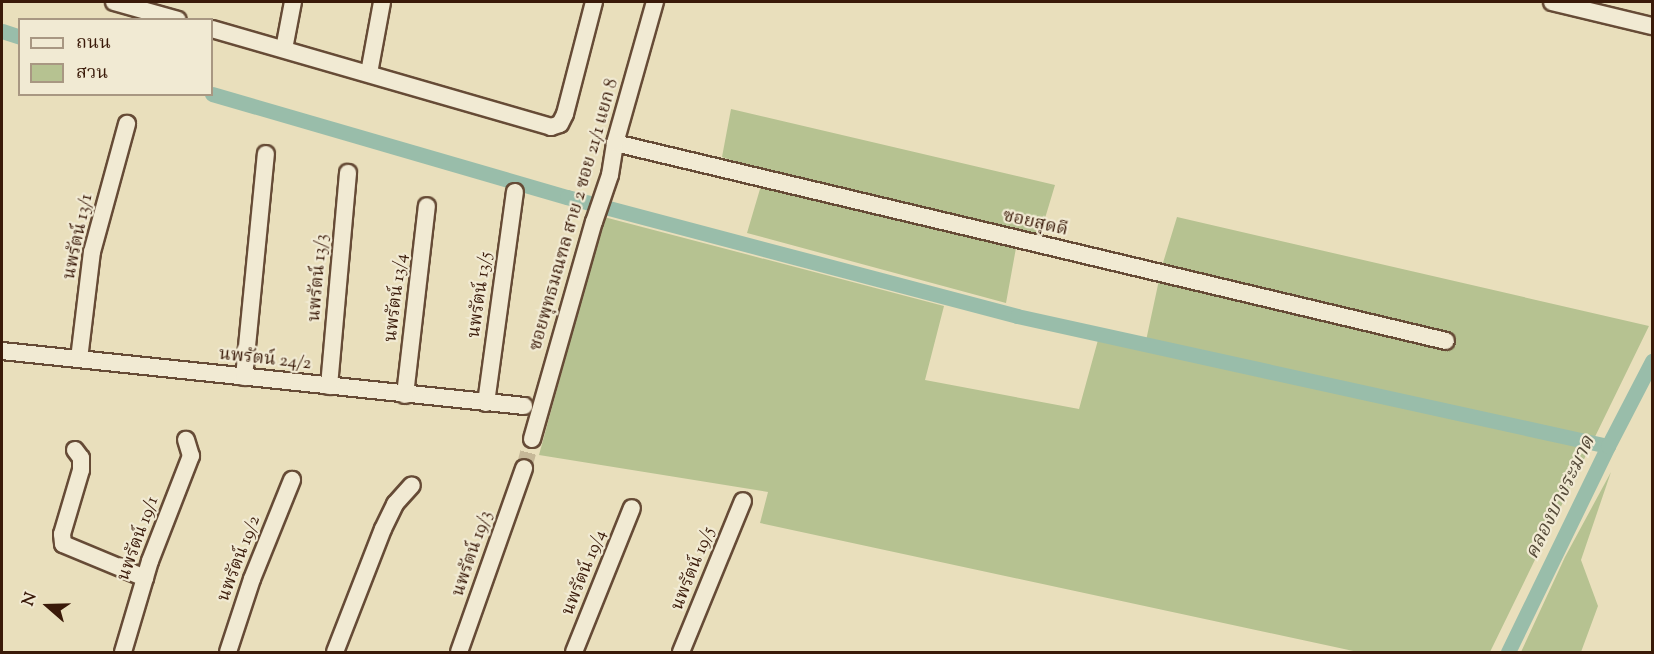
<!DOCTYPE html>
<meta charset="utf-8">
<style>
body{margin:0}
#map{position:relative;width:1654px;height:654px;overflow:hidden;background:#e9dfbc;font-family:"Sorts Mill Goudy","Noto Serif Thai",serif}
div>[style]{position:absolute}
.green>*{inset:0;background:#b6c291}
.canal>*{height:15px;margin:-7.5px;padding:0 7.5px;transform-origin:7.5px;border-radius:7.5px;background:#99bdaa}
.street-tunnel>*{height:16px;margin-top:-8px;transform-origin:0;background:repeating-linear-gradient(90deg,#c6b898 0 16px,transparent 0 24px)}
.roads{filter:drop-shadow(2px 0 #664b36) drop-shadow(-2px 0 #664b36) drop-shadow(0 2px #664b36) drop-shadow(0 -2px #664b36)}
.street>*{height:16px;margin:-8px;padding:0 8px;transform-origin:8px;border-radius:8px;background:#f1ead3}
span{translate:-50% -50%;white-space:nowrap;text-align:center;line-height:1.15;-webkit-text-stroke:4.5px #f1ead3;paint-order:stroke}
.street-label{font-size:18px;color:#3a1a09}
.water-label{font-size:20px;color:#564b39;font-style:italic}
.frame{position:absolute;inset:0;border:3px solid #3a1a09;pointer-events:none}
.legend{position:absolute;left:18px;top:18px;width:195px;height:78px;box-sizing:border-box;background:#f1ead3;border:2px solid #a89782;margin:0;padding:8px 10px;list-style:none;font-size:18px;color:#3a1a09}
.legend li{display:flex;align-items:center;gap:12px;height:30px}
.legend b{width:30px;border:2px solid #a89782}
.north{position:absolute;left:18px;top:576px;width:60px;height:60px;-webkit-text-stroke:4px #f1ead3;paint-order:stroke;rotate:290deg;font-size:16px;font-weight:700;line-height:24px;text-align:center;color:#3a1a09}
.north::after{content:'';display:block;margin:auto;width:21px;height:27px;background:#3a1a09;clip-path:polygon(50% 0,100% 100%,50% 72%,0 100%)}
</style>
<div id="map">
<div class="green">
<i style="clip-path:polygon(731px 109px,1055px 185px,1040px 235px,1016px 248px,1006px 303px,747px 233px,765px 172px,722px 157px)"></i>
<i style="clip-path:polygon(604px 217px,944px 306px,925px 380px,1079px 409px,1098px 340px,1144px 350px,1162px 266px,1177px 217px,1649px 326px,1490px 652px,1358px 652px,760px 523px,768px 492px,539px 455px)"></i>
<i style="clip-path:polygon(1611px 472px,1581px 560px,1598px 606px,1581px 652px,1521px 652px,1565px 557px)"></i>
</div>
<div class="canal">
<i style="left:2px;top:31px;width:19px;rotate:18deg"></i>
<i style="left:212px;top:94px;width:370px;rotate:16.2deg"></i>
<i style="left:567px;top:197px;width:465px;rotate:14.8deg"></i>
<i style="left:1017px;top:316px;width:605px;rotate:12.41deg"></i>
<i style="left:1508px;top:652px;width:229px;rotate:-64.1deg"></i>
<i style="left:1608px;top:446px;width:96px;rotate:-62.6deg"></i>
</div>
<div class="street-tunnel">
<i style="left:524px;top:468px;width:30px;rotate:-75deg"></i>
</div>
<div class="roads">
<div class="street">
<i style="left:114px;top:2px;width:66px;rotate:15.7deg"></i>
<i style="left:1552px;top:2px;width:103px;rotate:13.5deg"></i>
<i style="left:212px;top:29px;width:353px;rotate:16.1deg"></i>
<i style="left:551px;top:127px;width:9px;rotate:-18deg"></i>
<i style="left:560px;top:124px;width:11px;rotate:-63deg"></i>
<i style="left:565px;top:114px;width:116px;rotate:-75.5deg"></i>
<i style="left:284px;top:49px;width:48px;rotate:-79.2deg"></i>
<i style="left:369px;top:73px;width:72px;rotate:-79.6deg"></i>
<i style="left:615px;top:143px;width:854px;rotate:13.4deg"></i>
<i style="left:2px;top:351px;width:525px;rotate:6.01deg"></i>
<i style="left:79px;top:359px;width:108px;rotate:-83.1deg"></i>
<i style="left:92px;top:252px;width:133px;rotate:-74.7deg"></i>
<i style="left:244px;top:377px;width:224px;rotate:-84.4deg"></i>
<i style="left:329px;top:386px;width:214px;rotate:-84.9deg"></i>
<i style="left:405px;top:395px;width:190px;rotate:-83.4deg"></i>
<i style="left:486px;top:403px;width:213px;rotate:-82.2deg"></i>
<i style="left:532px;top:439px;width:226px;rotate:-74.1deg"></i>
<i style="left:594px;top:222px;width:50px;rotate:-71.2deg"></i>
<i style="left:610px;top:175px;width:32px;rotate:-81deg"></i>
<i style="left:615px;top:143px;width:147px;rotate:-74.2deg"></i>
<i style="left:75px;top:450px;width:10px;rotate:53deg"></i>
<i style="left:81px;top:458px;width:12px;rotate:90deg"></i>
<i style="left:81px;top:470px;width:67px;rotate:106.5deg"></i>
<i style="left:62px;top:534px;width:10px;rotate:84deg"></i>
<i style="left:63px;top:544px;width:89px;rotate:22.5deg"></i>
<i style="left:123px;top:652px;width:95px;rotate:-73.5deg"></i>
<i style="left:150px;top:561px;width:113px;rotate:-68.7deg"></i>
<i style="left:191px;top:456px;width:17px;rotate:-107deg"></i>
<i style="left:228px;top:652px;width:77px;rotate:-71.8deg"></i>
<i style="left:252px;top:579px;width:107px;rotate:-68deg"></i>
<i style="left:335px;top:652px;width:132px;rotate:-68.7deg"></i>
<i style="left:383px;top:529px;width:28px;rotate:-64deg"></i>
<i style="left:395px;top:504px;width:25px;rotate:-48deg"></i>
<i style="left:459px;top:652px;width:195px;rotate:-70.5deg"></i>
<i style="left:574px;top:652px;width:155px;rotate:-68.1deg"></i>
<i style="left:681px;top:652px;width:163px;rotate:-67.7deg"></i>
</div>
</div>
<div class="street-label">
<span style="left:575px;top:215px;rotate:-74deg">ซอยพุทธมณฑล สาย 2 ซอย 21/1 แยก 8</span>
<span style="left:1035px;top:224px;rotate:13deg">ซอยสุดดี</span>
<span style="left:79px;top:237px;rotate:-78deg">นพรัตน์ 13/1</span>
<span style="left:319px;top:278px;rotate:-85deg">นพรัตน์ 13/3</span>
<span style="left:481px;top:295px;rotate:-82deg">นพรัตน์ 13/5</span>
<span style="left:397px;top:298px;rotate:-83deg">นพรัตน์ 13/4</span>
<span style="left:265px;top:360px;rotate:6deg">นพรัตน์ 24/2</span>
<span style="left:139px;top:539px;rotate:-70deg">นพรัตน์ 19/1</span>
<span style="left:473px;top:554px;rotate:-71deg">นพรัตน์ 19/3</span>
<span style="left:240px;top:559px;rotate:-69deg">นพรัตน์ 19/2</span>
<span style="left:694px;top:569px;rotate:-68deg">นพรัตน์ 19/5</span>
<span style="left:585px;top:573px;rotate:-68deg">นพรัตน์ 19/4</span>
</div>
<div class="water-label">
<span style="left:1561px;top:498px;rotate:-64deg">คลองบางระมาด</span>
</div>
<div class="frame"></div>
<ul class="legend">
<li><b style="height:8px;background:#f1ead3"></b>ถนน</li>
<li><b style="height:16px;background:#b6c291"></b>สวน</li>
</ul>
<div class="north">N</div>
</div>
